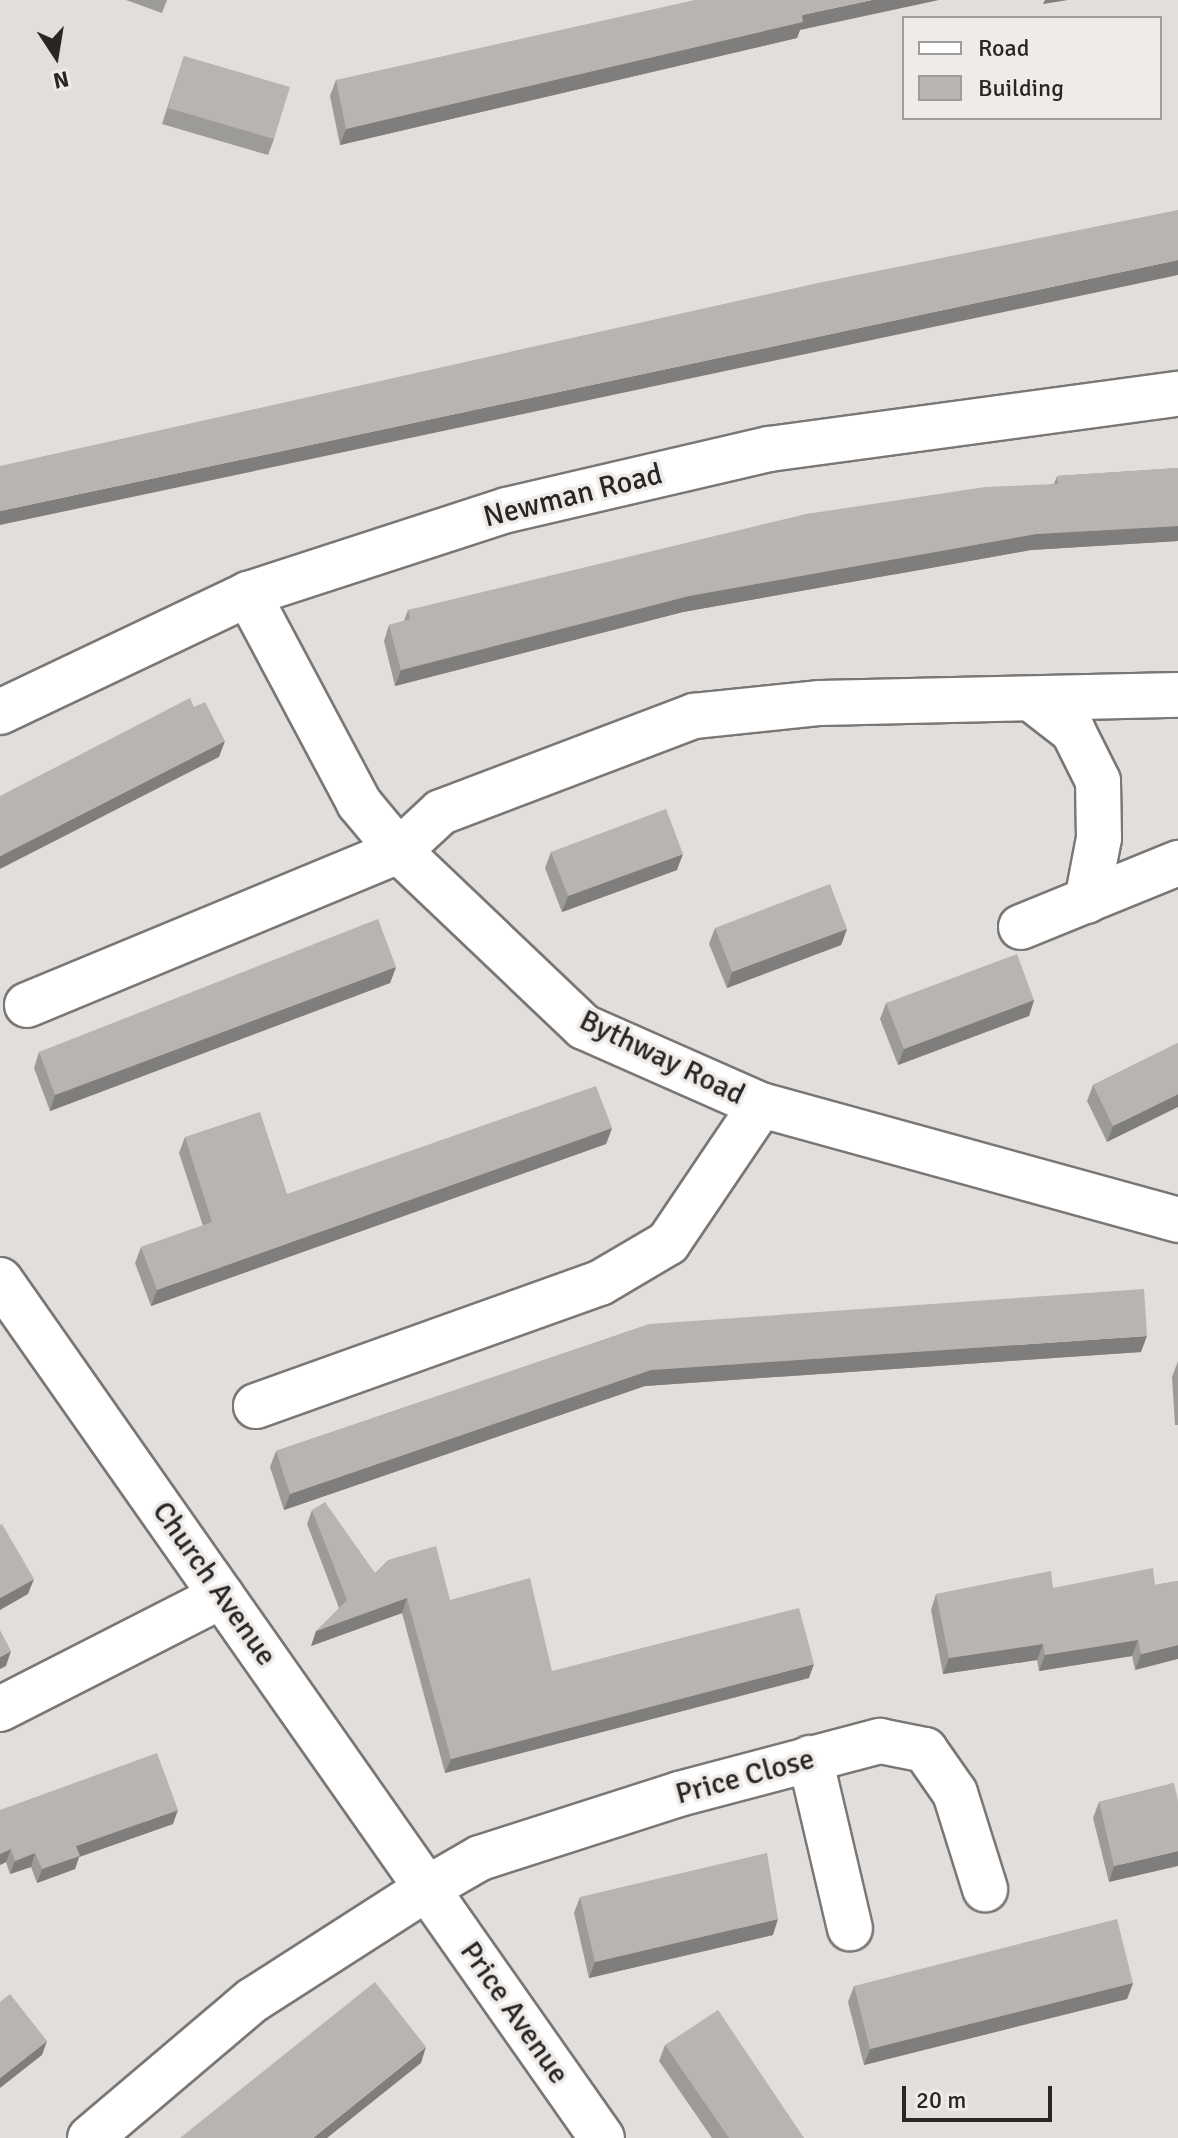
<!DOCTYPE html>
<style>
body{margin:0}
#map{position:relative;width:1178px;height:2138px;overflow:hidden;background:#e1dedb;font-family:Signika,sans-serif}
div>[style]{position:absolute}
.roads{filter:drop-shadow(2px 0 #7a7775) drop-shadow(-2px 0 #7a7775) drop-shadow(0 2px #7a7775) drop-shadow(0 -2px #7a7775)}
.minor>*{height:44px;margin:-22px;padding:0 22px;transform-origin:22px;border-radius:22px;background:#fff}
.wall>*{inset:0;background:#9d9b98}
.shaded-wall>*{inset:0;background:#807e7c}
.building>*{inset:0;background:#b7b4b1}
span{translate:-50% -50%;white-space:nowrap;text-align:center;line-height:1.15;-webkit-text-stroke:7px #eeebe8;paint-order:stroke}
.street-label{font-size:30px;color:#292726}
.legend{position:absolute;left:902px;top:16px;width:260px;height:104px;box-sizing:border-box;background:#eeebe8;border:2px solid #9f9d9a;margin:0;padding:10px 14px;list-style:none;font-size:24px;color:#292726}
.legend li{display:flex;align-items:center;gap:16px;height:40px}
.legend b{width:40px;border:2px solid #9f9d9a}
.north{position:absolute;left:16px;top:16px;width:80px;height:80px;-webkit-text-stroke:6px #eeebe8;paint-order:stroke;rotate:168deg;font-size:22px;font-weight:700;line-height:32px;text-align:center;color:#292726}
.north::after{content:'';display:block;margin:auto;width:28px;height:36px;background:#292726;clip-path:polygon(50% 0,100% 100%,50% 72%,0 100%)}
.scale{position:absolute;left:902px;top:2086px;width:150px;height:36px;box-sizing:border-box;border:4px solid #292726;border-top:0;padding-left:10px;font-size:24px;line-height:28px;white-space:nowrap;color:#292726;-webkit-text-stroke:6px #eeebe8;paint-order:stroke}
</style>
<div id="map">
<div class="roads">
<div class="minor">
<i style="left:248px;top:594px;width:237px;rotate:62deg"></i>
<i style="left:359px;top:803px;width:62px;rotate:50.2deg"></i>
<i style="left:399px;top:851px;width:255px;rotate:43.6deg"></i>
<i style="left:584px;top:1027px;width:193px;rotate:23.8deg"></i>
<i style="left:761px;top:1105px;width:433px;rotate:15.4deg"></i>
<i style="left:1033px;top:700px;width:51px;rotate:37.8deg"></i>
<i style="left:1073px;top:731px;width:56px;rotate:63.4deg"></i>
<i style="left:1098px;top:781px;width:57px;rotate:89deg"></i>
<i style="left:1099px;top:838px;width:64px;rotate:100.8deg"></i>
<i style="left:0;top:712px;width:275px;rotate:-25.4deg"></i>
<i style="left:248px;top:594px;width:272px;rotate:-18deg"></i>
<i style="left:507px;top:510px;width:269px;rotate:-13.1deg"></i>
<i style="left:769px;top:449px;width:413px;rotate:-7.7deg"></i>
<i style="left:1021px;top:927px;width:170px;rotate:-22.2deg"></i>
<i style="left:27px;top:1005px;width:403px;rotate:-22.5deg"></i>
<i style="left:399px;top:851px;width:57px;rotate:-42.9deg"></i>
<i style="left:441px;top:812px;width:271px;rotate:-20.8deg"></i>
<i style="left:694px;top:716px;width:127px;rotate:-5.9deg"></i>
<i style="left:820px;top:703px;width:358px;rotate:-1.3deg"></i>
<i style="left:0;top:1280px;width:1048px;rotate:54.95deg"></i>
<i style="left:256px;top:1406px;width:365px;rotate:-19.7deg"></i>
<i style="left:600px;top:1283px;width:79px;rotate:-30.5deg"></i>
<i style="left:668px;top:1243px;width:166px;rotate:-56deg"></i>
<i style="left:0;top:1709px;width:249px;rotate:-27deg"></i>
<i style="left:810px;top:1758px;width:175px;rotate:76.8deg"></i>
<i style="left:90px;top:2138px;width:214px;rotate:-40.3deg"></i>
<i style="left:253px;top:2000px;width:206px;rotate:-32.7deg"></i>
<i style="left:426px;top:1889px;width:62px;rotate:-29.9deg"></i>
<i style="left:480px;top:1858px;width:209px;rotate:-17.8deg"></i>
<i style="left:679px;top:1794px;width:208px;rotate:-14.8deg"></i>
<i style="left:880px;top:1741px;width:46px;rotate:11.3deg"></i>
<i style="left:925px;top:1750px;width:52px;rotate:55.1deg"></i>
<i style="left:955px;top:1793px;width:101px;rotate:72.6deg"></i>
</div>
</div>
<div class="wall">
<i style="clip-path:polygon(126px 0,167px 0,162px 13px)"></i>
<i style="clip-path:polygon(800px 30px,797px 38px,340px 145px,330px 96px,336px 80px)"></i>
<i style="clip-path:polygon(184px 56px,274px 139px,268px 155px,162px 124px)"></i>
<i style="clip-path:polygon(1178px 468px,1178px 541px,1031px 550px,683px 612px,395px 686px,384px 641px,389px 625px,404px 621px,408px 610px,1054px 484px,1057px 476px)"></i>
<i style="clip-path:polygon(551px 852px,677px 870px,562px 912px,545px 868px)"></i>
<i style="clip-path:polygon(715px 928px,847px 929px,841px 945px,727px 988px,709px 944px)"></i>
<i style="clip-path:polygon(396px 967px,390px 983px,50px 1111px,34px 1068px,39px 1052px)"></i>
<i style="clip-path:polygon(1034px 1000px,1029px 1016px,898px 1065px,880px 1019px,886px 1003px)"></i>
<i style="clip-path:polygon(1178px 1043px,1107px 1142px,1087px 1101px,1093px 1085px)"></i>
<i style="clip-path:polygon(612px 1128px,606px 1144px,151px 1306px,135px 1263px,141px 1247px,203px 1226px,179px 1153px,185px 1137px,287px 1194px)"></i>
<i style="clip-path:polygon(650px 1324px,1141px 1352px,645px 1386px,284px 1510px,270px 1467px,276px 1451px)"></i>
<i style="clip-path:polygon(1178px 1361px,1178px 1425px,1175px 1425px,1172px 1377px)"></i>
<i style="clip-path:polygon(312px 1510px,375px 1573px,450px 1600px,552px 1671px,809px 1678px,445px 1773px,402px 1613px,311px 1646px,339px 1608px,307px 1524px)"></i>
<i style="clip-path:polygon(1178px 1581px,1135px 1670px,1132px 1656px,1039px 1671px,1037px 1660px,943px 1674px,931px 1610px,936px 1594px,1053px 1588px,1155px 1585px)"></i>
<i style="clip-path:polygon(1174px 1783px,1109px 1882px,1093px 1818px,1099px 1802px)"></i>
<i style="clip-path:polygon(0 1810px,173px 1824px,79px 1857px,75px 1869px,37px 1883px,31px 1867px,10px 1874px,6px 1862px,0 1865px)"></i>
<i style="clip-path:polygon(580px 1897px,773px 1935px,589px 1978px,574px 1913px)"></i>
<i style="clip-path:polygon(1133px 1983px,1127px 1999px,864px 2065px,848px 2002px,854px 1986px)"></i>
<i style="clip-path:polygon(665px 2045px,804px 2138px,712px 2138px,659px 2061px)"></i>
</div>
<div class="shaded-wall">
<i style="clip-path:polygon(872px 0,939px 0,800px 30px,797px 38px,340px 145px,346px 129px,802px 15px)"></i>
<i style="clip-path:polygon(1045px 0,1068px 0,1043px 4px)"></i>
<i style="clip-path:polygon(1178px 260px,1178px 275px,0 525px,0 511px)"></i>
<i style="clip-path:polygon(1178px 526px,1178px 541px,1031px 550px,683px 612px,395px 686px,401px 670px,689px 596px,1036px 534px)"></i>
<i style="clip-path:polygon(225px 741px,219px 757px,0 869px,0 856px)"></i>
<i style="clip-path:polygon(683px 854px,677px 870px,562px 912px,568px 896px)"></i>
<i style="clip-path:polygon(847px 929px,841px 945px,727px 988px,732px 972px)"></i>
<i style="clip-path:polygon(396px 967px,390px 983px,50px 1111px,55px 1095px)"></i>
<i style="clip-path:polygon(1034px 1000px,1029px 1016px,898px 1065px,904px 1049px)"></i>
<i style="clip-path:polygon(1178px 1094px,1178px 1107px,1107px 1142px,1113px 1126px)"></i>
<i style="clip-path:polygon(612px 1128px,606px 1144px,151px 1306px,157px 1290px)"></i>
<i style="clip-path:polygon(1147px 1336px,1141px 1352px,645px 1386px,284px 1510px,290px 1494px,651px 1370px)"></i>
<i style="clip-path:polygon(34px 1579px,28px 1594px,0 1610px,0 1598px)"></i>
<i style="clip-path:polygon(407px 1598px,402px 1613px,311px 1646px,316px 1631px)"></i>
<i style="clip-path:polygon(1138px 1640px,1132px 1656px,1039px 1671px,1045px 1655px)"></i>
<i style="clip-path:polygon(1043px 1644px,1037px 1660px,943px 1674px,949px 1658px)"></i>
<i style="clip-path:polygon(1178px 1645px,1178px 1659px,1135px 1670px,1141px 1654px)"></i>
<i style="clip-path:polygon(11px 1651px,6px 1666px,0 1669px,0 1657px)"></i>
<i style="clip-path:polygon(814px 1664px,809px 1678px,445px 1773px,451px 1759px)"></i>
<i style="clip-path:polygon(178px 1810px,173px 1824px,79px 1857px,75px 1869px,37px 1883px,42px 1869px,76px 1846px)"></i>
<i style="clip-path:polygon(11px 1849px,6px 1862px,0 1865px,0 1854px)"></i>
<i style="clip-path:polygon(1178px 1851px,1178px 1866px,1109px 1882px,1114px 1866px)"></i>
<i style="clip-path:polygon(35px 1853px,31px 1867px,10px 1874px,15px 1861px)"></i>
<i style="clip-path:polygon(778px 1919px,773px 1935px,589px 1978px,595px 1962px)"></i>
<i style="clip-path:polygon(1133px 1983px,1127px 1999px,864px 2065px,870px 2049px)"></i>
<i style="clip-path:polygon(47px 2041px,42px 2055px,0 2088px,0 2078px)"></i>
<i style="clip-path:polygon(426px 2047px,421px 2063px,327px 2138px,313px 2138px)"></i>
</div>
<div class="building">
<i style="clip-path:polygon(695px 0,872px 0,802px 15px,803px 22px,346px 129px,336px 80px)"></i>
<i style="clip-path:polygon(184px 56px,290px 87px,274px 139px,168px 108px)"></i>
<i style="clip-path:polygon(1178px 210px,1178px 260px,0 511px,0 466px,818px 283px)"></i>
<i style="clip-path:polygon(1178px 468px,1178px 526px,1036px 534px,689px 596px,401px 670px,389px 625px,410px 619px,408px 610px,806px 514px,985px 487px,1058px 484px,1057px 476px)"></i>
<i style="clip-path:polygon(190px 698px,194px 707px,205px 702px,225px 741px,0 856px,0 796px)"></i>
<i style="clip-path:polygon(666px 809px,683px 854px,568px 896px,551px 852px)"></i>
<i style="clip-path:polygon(830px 884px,847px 929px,732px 972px,715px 928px)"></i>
<i style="clip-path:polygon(378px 919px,396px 967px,55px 1095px,39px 1052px)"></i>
<i style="clip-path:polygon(1017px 954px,1034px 1000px,904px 1049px,886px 1003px)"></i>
<i style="clip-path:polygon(1178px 1043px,1178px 1094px,1113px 1126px,1093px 1085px)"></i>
<i style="clip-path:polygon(596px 1086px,612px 1128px,157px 1290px,141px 1247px,212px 1222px,185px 1137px,260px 1112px,287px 1194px)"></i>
<i style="clip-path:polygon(1144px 1289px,1147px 1336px,651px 1370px,290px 1494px,276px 1451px,650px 1324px)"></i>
<i style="clip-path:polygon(325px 1502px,375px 1573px,388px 1560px,436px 1546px,450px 1600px,530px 1578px,552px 1671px,799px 1608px,814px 1664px,451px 1759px,407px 1598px,316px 1631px,347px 1600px,312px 1510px)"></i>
<i style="clip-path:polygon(2px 1524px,34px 1579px,0 1598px,0 1525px)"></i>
<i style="clip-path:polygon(1153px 1568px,1155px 1585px,1178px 1581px,1178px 1645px,1141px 1654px,1138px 1640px,1045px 1655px,1043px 1644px,949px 1658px,936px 1594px,1051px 1571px,1053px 1588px)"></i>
<i style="clip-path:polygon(0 1630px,11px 1651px,0 1657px)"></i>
<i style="clip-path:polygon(157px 1753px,178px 1810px,76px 1846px,80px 1856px,42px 1869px,35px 1853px,15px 1861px,11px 1849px,0 1854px,0 1810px)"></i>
<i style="clip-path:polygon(1174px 1783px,1178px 1801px,1178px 1851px,1114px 1866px,1099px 1802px)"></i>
<i style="clip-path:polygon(767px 1853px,778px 1919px,595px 1962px,580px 1897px)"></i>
<i style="clip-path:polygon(1117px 1919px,1133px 1983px,870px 2049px,854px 1986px)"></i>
<i style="clip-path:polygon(375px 1982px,426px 2047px,313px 2138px,180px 2138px)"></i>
<i style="clip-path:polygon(10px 1994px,47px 2041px,0 2078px,0 2002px)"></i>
<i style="clip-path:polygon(718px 2010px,804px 2138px,729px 2138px,665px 2045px)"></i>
</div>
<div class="street-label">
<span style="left:573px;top:496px;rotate:-14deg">Newman Road</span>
<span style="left:662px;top:1058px;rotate:26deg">Bythway Road</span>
<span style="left:214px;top:1584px;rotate:55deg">Church Avenue</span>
<span style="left:745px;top:1777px;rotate:-15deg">Price Close</span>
<span style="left:514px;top:2013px;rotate:55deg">Price Avenue</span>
</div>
<ul class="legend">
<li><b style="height:10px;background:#fff"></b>Road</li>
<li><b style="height:22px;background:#b7b4b1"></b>Building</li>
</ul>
<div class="north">N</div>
<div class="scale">20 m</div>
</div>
